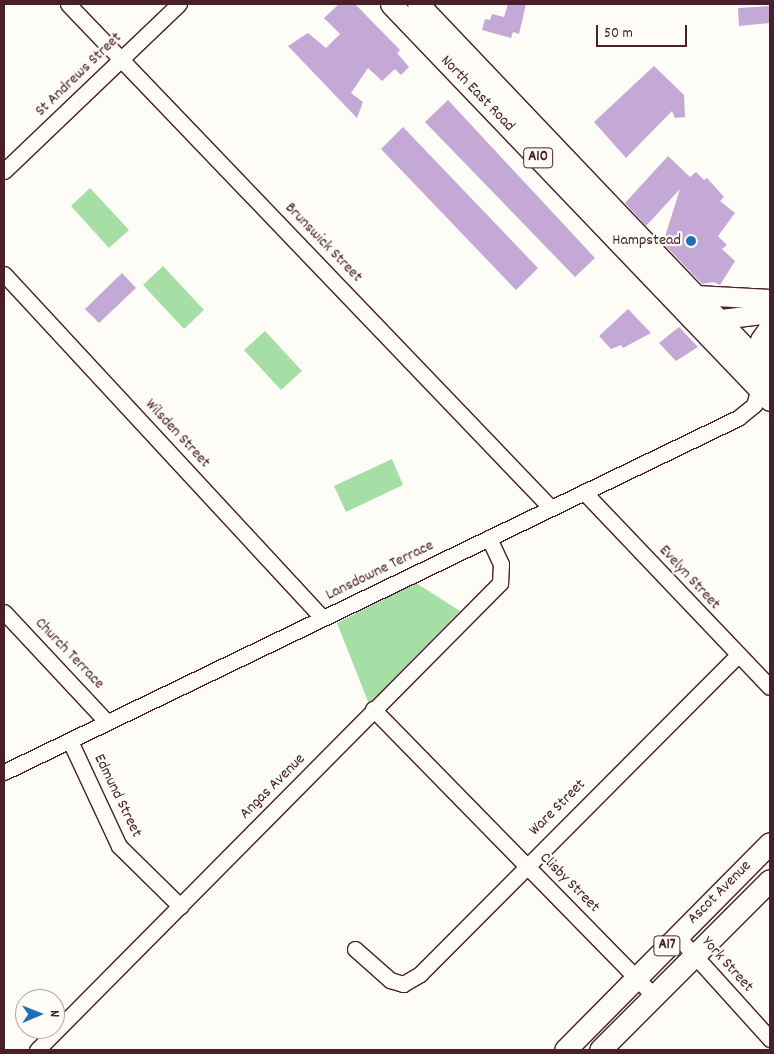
<!DOCTYPE html>
<style>
body{margin:0}
#map{position:relative;width:774px;height:1054px;overflow:hidden;background:#fdfcf7;font-family:Dekko,sans-serif}
div>[style]{position:absolute}
.green>*{inset:0;background:#a5dfa5}
.building>*{inset:0;background:#c4a8d5}
.roads{filter:drop-shadow(1px 0 #4a1f2b) drop-shadow(-1px 0 #4a1f2b) drop-shadow(0 1px #4a1f2b) drop-shadow(0 -1px #4a1f2b)}
.minor>*{height:15px;margin:-7.5px;padding:0 7.5px;transform-origin:7.5px;border-radius:7.5px;background:#fdfcf7}
.major>*{height:19px;margin:-9.5px;padding:0 9.5px;transform-origin:9.5px;border-radius:9.5px;background:#fdfcf7}
.highway>*{height:21px;margin:-10.5px;padding:0 10.5px;transform-origin:10.5px;border-radius:10.5px;background:#fdfcf7}
.dots>*{width:14px;height:14px;translate:-50% -50%;box-sizing:border-box;border:2px solid #fdfcf7;border-radius:50%}
span{translate:-50% -50%;white-space:nowrap;text-align:center;line-height:1.15;-webkit-text-stroke:4.5px #fdfcf7;paint-order:stroke}
.shield-label span{padding:1px 4px;background:#fdfcf7;border:1px solid;border-radius:4px;-webkit-text-stroke-width:0}
.shield-label{font-size:15px;color:#4a1f2b;font-weight:700}
.street-label{font-size:16px;color:#4a1f2b}
.poi-label{font-size:16px;color:#4a1f2b}
.right{translate:-100% -50%;text-align:right}
.frame{position:absolute;inset:0;border:5px solid #4a1f2b;pointer-events:none}
.north{position:absolute;left:15px;top:989px;width:50px;height:50px;box-sizing:border-box;background:#fdfcf7;border:1px solid #b5a4a5;border-radius:50%;rotate:89deg;font-size:14px;font-weight:700;line-height:20px;text-align:center;color:#4a1f2b}
.north::after{content:'';display:block;margin:auto;width:18px;height:22px;background:#1f6fb2;clip-path:polygon(50% 0,100% 100%,50% 72%,0 100%)}
.scale{position:absolute;left:596px;top:25px;width:91px;height:22px;box-sizing:border-box;border:2px solid #4a1f2b;border-top:0;padding-left:6px;font-size:15px;line-height:18px;white-space:nowrap;color:#4a1f2b;-webkit-text-stroke:4px #fdfcf7;paint-order:stroke}
</style>
<div id="map">
<div class="green">
<i style="clip-path:polygon(90px 188px,129px 230px,109px 248px,71px 206px)"></i>
<i style="clip-path:polygon(163px 266px,204px 310px,184px 329px,143px 285px)"></i>
<i style="clip-path:polygon(265px 331px,302px 371px,281px 390px,244px 350px)"></i>
<i style="clip-path:polygon(392px 459px,403px 485px,346px 512px,334px 486px)"></i>
<i style="clip-path:polygon(416px 583px,460px 611px,369px 704px,337px 623px)"></i>
</div>
<div class="building">
<i style="clip-path:polygon(339px 4px,355px 4px,400px 50px,397px 53px,409px 67px,401px 75px,395px 69px,382px 81px,368px 68px,351px 93px,363px 102px,357px 118px,288px 46px,308px 33px,326px 48px,340px 34px,324px 18px)"></i>
<i style="clip-path:polygon(508px 4px,526px 4px,519px 34px,513px 32px,511px 38px,482px 30px,485px 19px,490px 20px,492px 14px,504px 17px)"></i>
<i style="clip-path:polygon(770px 6px,770px 23px,739px 26px,738px 8px)"></i>
<i style="clip-path:polygon(654px 66px,684px 95px,685px 117px,675px 118px,672px 111px,626px 158px,594px 122px)"></i>
<i style="clip-path:polygon(448px 100px,595px 258px,575px 277px,425px 122px)"></i>
<i style="clip-path:polygon(403px 127px,538px 268px,516px 290px,381px 149px)"></i>
<i style="clip-path:polygon(668px 156px,690px 177px,696px 172px,704px 180px,707px 178px,724px 197px,720px 201px,735px 213px,718px 236px,727px 245px,722px 249px,735px 261px,720px 285px,713px 282px,702px 284px,663px 243px,680px 189px,646px 226px,625px 203px)"></i>
<i style="clip-path:polygon(122px 273px,136px 288px,99px 323px,85px 309px)"></i>
<i style="clip-path:polygon(628px 309px,651px 333px,623px 348px,621px 345px,611px 349px,599px 336px)"></i>
<i style="clip-path:polygon(679px 327px,698px 347px,676px 361px,659px 343px)"></i>
</div>
<div class="roads">
<div class="minor">
<i style="left:68px;top:4px;width:698px;rotate:46.22deg"></i>
<i style="left:4px;top:171px;width:242px;rotate:-43.7deg"></i>
<i style="left:4px;top:274px;width:469px;rotate:47.2deg"></i>
<i style="left:584px;top:492px;width:269px;rotate:46.4deg"></i>
<i style="left:4px;top:612px;width:151px;rotate:46.9deg"></i>
<i style="left:373px;top:709px;width:403px;rotate:45.6deg"></i>
<i style="left:70px;top:741px;width:116px;rotate:65deg"></i>
<i style="left:119px;top:846px;width:86px;rotate:44.5deg"></i>
<i style="left:4px;top:772px;width:815px;rotate:-25.75deg"></i>
<i style="left:738px;top:418px;width:21px;rotate:-39deg"></i>
<i style="left:754px;top:405px;width:18px;rotate:-74deg"></i>
<i style="left:677px;top:936px;width:139px;rotate:47.9deg"></i>
<i style="left:355px;top:949px;width:47px;rotate:41.5deg"></i>
<i style="left:390px;top:980px;width:14px;rotate:17deg"></i>
<i style="left:403px;top:984px;width:20px;rotate:-30deg"></i>
<i style="left:420px;top:974px;width:449px;rotate:-45.1deg"></i>
<i style="left:37px;top:1050px;width:658px;rotate:-45.25deg"></i>
<i style="left:500px;top:583px;width:19px;rotate:-87deg"></i>
<i style="left:501px;top:564px;width:29px;rotate:-115deg"></i>
</div>
<div class="major">
<i style="left:696px;top:295px;width:74px;rotate:3.1deg"></i>
<i style="left:721px;top:319px;width:49px;rotate:-7deg"></i>
</div>
<div class="highway">
<i style="left:391px;top:4px;width:548px;rotate:46.26deg"></i>
<i style="left:418px;top:4px;width:511px;rotate:46.43deg"></i>
<i style="left:761px;top:364px;width:24px;rotate:-90deg"></i>
<i style="left:761px;top:340px;width:16px;rotate:-55deg"></i>
<i style="left:565px;top:1050px;width:291px;rotate:-45.3deg"></i>
<i style="left:600px;top:1050px;width:240px;rotate:-45deg"></i>
</div>
</div>
<div class="dots">
<i style="left:691px;top:241px;background:#1f6fb2"></i>
</div>
<div class="shield-label">
<span style="left:538px;top:158px">A10</span>
<span style="left:667px;top:946px">A17</span>
</div>
<div class="street-label">
<span style="left:79px;top:75px;rotate:-44deg">St Andrews Street</span>
<span style="left:477px;top:94px;rotate:46deg">North East Road</span>
<span style="left:323px;top:243px;rotate:46deg">Brunswick Street</span>
<span style="left:177px;top:434px;rotate:47deg">Wilsden Street</span>
<span style="left:380px;top:571px;rotate:-26deg">Lansdowne Terrace</span>
<span style="left:689px;top:578px;rotate:47deg">Evelyn Street</span>
<span style="left:69px;top:654px;rotate:46deg">Church Terrace</span>
<span style="left:273px;top:787px;rotate:-45deg">Angas Avenue</span>
<span style="left:117px;top:796px;rotate:64deg">Edmund Street</span>
<span style="left:558px;top:808px;rotate:-45deg">Ware Street</span>
<span style="left:569px;top:883px;rotate:45deg">Clisby Street</span>
<span style="left:720px;top:893px;rotate:-45deg">Ascot Avenue</span>
<span style="left:727px;top:965px;rotate:48deg">York Street</span>
</div>
<div class="poi-label">
<span class="right" style="left:681px;top:241px">Hampstead</span>
</div>
<div class="frame"></div>
<div class="north">N</div>
<div class="scale">50 m</div>
</div>
